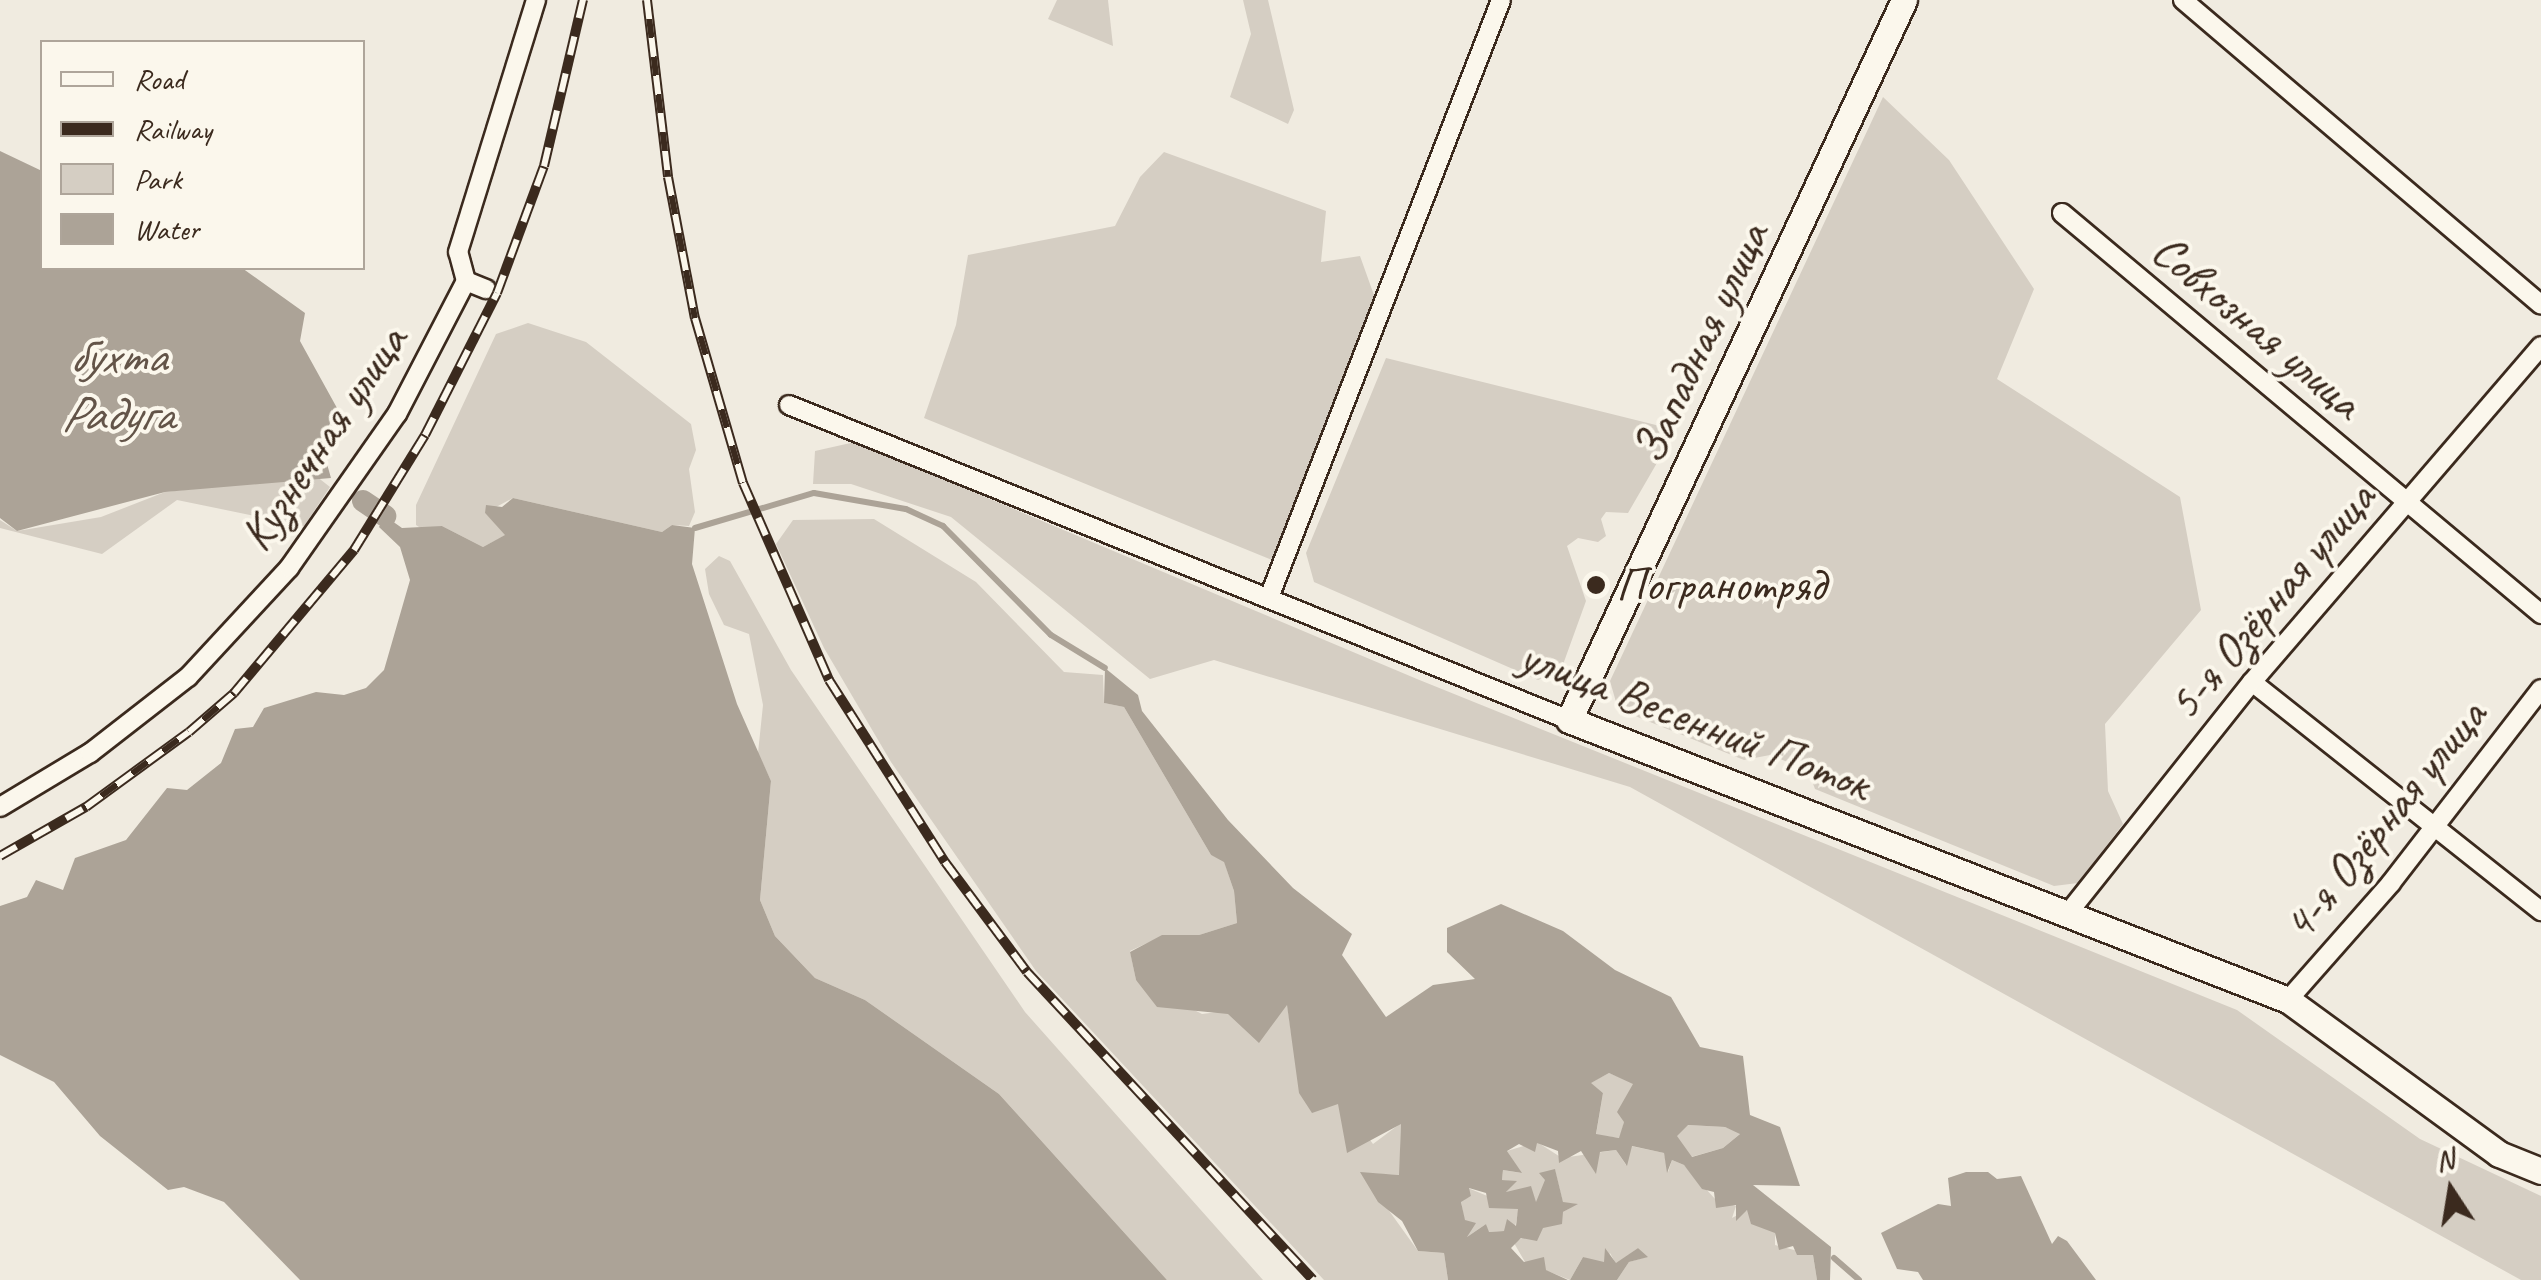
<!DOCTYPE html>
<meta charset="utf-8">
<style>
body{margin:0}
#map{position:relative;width:2541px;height:1280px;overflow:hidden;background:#f0ebe0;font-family:Caveat,sans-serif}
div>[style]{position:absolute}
.green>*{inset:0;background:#d5cec3}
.water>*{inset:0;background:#aca397}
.stream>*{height:6px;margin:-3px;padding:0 3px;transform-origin:3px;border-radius:3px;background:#aca397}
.canal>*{height:22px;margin:-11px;padding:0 11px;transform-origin:11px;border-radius:11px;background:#aca397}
.roads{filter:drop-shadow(2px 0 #3b2a1e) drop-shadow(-2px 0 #3b2a1e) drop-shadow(0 2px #3b2a1e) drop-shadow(0 -2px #3b2a1e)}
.street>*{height:18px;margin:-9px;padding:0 9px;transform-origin:9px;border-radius:9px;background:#fbf7ec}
.secondary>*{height:25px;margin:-12.5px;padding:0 12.5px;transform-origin:12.5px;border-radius:12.5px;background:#fbf7ec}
.rail>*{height:10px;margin-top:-5px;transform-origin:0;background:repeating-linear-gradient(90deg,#fbf7ec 0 19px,#3b2a1e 0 38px);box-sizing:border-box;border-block:2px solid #3b2a1e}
.dots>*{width:28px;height:28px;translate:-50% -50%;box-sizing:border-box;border:5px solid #fbf7ec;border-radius:50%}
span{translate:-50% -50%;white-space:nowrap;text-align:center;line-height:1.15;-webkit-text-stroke:8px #fbf7ec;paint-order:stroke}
.street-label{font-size:48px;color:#3b2a1e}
.poi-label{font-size:48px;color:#3b2a1e}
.left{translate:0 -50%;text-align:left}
.water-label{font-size:50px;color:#635448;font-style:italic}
.legend{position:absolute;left:40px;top:40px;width:325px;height:230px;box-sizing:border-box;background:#fbf7ec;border:2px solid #aea59a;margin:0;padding:12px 18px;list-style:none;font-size:30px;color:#3b2a1e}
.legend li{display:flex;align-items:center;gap:20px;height:50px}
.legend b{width:50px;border:2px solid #aea59a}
.north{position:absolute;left:2401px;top:1140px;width:100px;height:100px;-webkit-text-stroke:8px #fbf7ec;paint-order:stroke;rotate:348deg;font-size:28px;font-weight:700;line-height:40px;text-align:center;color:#3b2a1e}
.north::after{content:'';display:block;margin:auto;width:35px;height:45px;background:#3b2a1e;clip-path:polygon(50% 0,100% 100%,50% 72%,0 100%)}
</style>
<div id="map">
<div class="green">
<i style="clip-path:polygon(1057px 0,1108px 0,1113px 46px,1048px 19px)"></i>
<i style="clip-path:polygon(1243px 0,1268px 0,1294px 110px,1288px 124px,1230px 97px,1251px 34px)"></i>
<i style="clip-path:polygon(1883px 97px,1949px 160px,2034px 289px,1997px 379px,2180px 497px,2201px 610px,2105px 724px,2108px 791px,2123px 824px,2078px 883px,2054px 886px,1815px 789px,1808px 770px,1770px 755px,1744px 760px,1618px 709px,1610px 681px)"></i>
<i style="clip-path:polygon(1164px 152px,1326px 211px,1321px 262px,1360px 256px,1375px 298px,1272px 560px,924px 418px,956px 325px,968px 255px,1115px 226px,1140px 177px)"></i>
<i style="clip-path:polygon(528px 323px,586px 342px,691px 424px,696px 450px,689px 469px,695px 512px,689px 526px,672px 525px,662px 532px,513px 498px,485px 513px,506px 535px,483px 547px,442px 526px,425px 531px,416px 525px,416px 505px,496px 334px)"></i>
<i style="clip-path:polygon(1386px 358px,1676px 430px,1628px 513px,1606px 512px,1601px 519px,1606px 536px,1598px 542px,1578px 538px,1567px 546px,1586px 601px,1561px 670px,1538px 680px,1314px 582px,1306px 553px)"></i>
<i style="clip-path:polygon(855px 442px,1417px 679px,2237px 1010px,2420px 1139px,2541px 1196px,2541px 1280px,2521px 1280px,1630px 787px,1214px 660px,1150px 679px,951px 517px,851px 484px,813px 484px,815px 451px)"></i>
<i style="clip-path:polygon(316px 476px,330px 487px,304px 526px,177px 500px,102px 554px,0 528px,0 520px,17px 531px,101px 517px,165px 492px)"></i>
<i style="clip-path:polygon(874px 519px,976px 582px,1064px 672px,1103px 675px,1104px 703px,1124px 707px,1211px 855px,1224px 861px,1234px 891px,1237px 923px,1199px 935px,1162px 936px,1130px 951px,1136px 980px,1202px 1014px,1287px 1003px,1291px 1032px,1373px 1144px,1401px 1123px,1400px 1175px,1362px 1173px,1418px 1251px,1444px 1253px,1448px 1280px,1324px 1280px,1036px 971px,891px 762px,824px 648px,776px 544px,793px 520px)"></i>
<i style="clip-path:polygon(719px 556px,730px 561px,791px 670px,1025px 1012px,1263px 1280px,1167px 1280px,999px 1094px,865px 1000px,815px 978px,775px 936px,760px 900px,771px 781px,758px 753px,763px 705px,749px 634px,724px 625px,709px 594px,705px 569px)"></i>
<i style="clip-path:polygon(1609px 1073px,1634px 1083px,1620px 1138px,1596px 1135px,1603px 1093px,1590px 1083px)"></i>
<i style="clip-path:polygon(1687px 1125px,1725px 1127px,1741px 1133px,1723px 1148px,1691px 1157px,1676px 1136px)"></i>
<i style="clip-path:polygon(1537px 1142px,1562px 1158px,1616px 1150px,1626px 1165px,1631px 1146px,1664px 1153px,1668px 1172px,1672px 1160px,1684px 1165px,1716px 1200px,1736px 1206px,1732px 1218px,1747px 1210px,1775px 1232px,1775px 1245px,1813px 1255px,1817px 1280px,1617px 1280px,1629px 1262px,1646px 1257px,1638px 1248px,1616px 1264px,1610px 1253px,1605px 1265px,1583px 1257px,1570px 1280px,1525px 1262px,1514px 1243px,1576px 1204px,1563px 1203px,1555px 1170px,1536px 1203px,1506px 1192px,1515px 1182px,1502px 1180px,1503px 1170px,1521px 1173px,1507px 1151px)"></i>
<i style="clip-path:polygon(1468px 1188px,1519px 1209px,1515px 1227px,1508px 1220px,1505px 1231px,1488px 1232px,1486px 1224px,1467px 1237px,1461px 1201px,1471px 1196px)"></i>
</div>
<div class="water">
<i style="clip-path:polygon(0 151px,42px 171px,42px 268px,242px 268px,305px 313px,300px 341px,337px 408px,321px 443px,331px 478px,165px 492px,17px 531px,0 518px)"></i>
<i style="clip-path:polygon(513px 498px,662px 532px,672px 525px,695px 528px,692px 564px,737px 704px,771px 781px,760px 900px,775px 936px,815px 978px,865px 1000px,999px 1094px,1167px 1280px,300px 1280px,224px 1202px,184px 1187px,168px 1190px,100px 1136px,54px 1082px,0 1055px,0 906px,27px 897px,36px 880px,63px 890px,75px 858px,126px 840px,167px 788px,187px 790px,221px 763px,235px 729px,253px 727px,264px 708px,316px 692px,344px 695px,366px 688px,384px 670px,410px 580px,400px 547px,379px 527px,385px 516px,402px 528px,442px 526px,483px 547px,505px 535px,485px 513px,486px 505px,502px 507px)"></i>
<i style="clip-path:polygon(evenodd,1105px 668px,1138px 695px,1142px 711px,1228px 820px,1293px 888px,1352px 934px,1342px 955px,1386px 1017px,1433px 985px,1475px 979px,1447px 952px,1447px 928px,1501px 904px,1563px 931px,1615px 970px,1671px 997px,1700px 1047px,1743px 1056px,1750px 1115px,1780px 1127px,1800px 1186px,1753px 1185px,1831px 1247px,1830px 1280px,1817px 1280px,1813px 1255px,1797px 1255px,1793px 1246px,1779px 1250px,1775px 1233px,1751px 1224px,1747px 1210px,1736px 1221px,1736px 1205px,1716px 1208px,1714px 1192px,1702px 1189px,1684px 1165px,1672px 1160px,1667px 1173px,1664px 1153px,1632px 1146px,1627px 1166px,1616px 1150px,1600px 1152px,1596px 1174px,1581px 1151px,1559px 1163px,1558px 1151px,1537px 1143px,1535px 1152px,1519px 1144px,1507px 1151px,1522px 1173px,1503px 1170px,1502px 1180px,1517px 1181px,1506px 1192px,1531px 1186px,1536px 1202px,1545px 1180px,1539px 1173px,1555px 1169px,1563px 1202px,1578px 1204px,1563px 1212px,1562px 1224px,1543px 1228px,1537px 1241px,1521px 1238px,1511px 1248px,1524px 1262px,1544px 1257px,1546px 1270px,1568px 1280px,1448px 1280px,1444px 1253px,1418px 1251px,1402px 1221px,1378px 1202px,1360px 1172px,1399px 1175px,1401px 1124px,1347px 1153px,1338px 1104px,1312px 1113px,1299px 1093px,1287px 1005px,1259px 1043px,1228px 1014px,1157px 1007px,1136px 980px,1130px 952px,1162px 935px,1199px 935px,1237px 923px,1234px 891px,1224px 862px,1211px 855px,1124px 707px,1104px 703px,1105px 668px,1609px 1073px,1633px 1084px,1617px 1112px,1624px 1122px,1619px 1138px,1596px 1134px,1603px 1093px,1591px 1083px,1609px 1073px,1105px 668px,1688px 1125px,1725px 1127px,1740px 1134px,1723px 1148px,1692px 1157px,1677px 1136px,1688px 1125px,1105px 668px,1469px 1188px,1486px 1193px,1489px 1208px,1518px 1209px,1516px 1226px,1507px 1219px,1504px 1231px,1489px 1232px,1486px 1224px,1467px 1237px,1476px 1223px,1465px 1220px,1461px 1202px,1471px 1196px,1469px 1188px)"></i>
<i style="clip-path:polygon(1966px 1172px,1988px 1172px,1997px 1179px,2021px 1176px,2052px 1244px,2058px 1236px,2067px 1241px,2096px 1280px,1923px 1280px,1918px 1272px,1897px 1269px,1881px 1233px,1938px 1204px,1951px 1206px,1948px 1178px)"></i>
<i style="clip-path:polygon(1605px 1248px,1616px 1263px,1638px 1248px,1648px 1257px,1629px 1262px,1617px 1280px,1570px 1280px,1583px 1257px,1604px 1262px)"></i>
</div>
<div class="stream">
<i style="left:695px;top:528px;width:124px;rotate:-16.4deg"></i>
<i style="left:814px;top:493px;width:93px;rotate:9.9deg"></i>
<i style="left:906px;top:509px;width:41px;rotate:24.7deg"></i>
<i style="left:943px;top:526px;width:153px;rotate:45.3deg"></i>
<i style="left:1051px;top:635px;width:63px;rotate:31.4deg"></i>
<i style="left:1834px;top:1258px;width:33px;rotate:41deg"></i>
</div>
<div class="canal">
<i style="left:363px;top:501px;width:27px;rotate:34deg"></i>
</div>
<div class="roads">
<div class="street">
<i style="left:2183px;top:0;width:470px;rotate:40.4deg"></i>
<i style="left:2062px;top:213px;width:625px;rotate:39.93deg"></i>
<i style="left:466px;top:281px;width:22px;rotate:22deg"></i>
<i style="left:789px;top:405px;width:841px;rotate:21.99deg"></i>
<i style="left:1270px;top:595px;width:638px;rotate:-68.78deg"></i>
<i style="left:2252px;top:682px;width:369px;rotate:38.4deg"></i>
<i style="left:0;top:807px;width:105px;rotate:-31deg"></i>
<i style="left:90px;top:753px;width:124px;rotate:-37.8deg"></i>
<i style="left:188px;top:677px;width:149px;rotate:-47.2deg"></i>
<i style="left:289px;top:568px;width:188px;rotate:-55deg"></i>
<i style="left:397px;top:414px;width:150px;rotate:-62.6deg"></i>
<i style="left:466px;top:281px;width:30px;rotate:-105deg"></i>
<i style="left:458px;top:252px;width:264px;rotate:-72.8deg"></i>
<i style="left:2069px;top:912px;width:294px;rotate:-51.5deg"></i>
<i style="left:2252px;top:682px;width:443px;rotate:-49.3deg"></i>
<i style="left:2288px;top:1000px;width:156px;rotate:-48.6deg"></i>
<i style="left:2391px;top:883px;width:245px;rotate:-52.3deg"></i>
</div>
<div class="secondary">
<i style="left:1904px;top:0;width:794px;rotate:114.95deg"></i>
<i style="left:1569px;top:720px;width:772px;rotate:21.28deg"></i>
<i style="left:2288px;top:1000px;width:261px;rotate:36.1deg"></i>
<i style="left:2499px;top:1154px;width:45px;rotate:22deg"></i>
</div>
</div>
<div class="rail">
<i style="left:647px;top:0;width:178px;rotate:83.2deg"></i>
<i style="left:668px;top:177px;width:144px;rotate:79.2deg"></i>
<i style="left:695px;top:318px;width:172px;rotate:73.8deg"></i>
<i style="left:743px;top:483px;width:215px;rotate:66.4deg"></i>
<i style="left:829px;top:680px;width:216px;rotate:57.5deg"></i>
<i style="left:945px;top:862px;width:137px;rotate:53.3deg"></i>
<i style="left:1027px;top:972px;width:420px;rotate:47.1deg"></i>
<i style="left:0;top:856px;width:99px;rotate:-29.7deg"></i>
<i style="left:86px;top:807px;width:127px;rotate:-36.1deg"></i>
<i style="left:189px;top:732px;width:60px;rotate:-40.9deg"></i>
<i style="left:234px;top:693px;width:187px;rotate:-50deg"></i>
<i style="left:354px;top:550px;width:135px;rotate:-58.3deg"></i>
<i style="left:425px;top:435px;width:159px;rotate:-63.1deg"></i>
<i style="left:497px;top:293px;width:135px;rotate:-69.7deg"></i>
<i style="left:544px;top:166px;width:171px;rotate:-76.8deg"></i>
</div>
<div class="dots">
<i style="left:1596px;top:585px;background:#3b2a1e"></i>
</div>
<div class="street-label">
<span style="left:2257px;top:326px;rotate:40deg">Совхозная улица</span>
<span style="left:1700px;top:343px;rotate:-65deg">Западная улица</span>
<span style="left:323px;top:438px;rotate:-56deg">Кузнечная улица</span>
<span style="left:2271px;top:601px;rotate:-50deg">5-я Озёрная улица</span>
<span style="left:1695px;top:720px;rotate:21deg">улица Весенний Поток</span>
<span style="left:2384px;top:820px;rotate:-51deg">4-я Озёрная улица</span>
</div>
<div class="poi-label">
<span class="left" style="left:1616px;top:585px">Погранотряд</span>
</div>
<div class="water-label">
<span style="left:117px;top:384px">бухта<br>Радуга</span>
</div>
<ul class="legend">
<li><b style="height:12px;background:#fbf7ec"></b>Road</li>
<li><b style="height:12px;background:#3b2a1e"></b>Railway</li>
<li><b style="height:28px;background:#d5cec3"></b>Park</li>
<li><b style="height:28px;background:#aca397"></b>Water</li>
</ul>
<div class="north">N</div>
</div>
